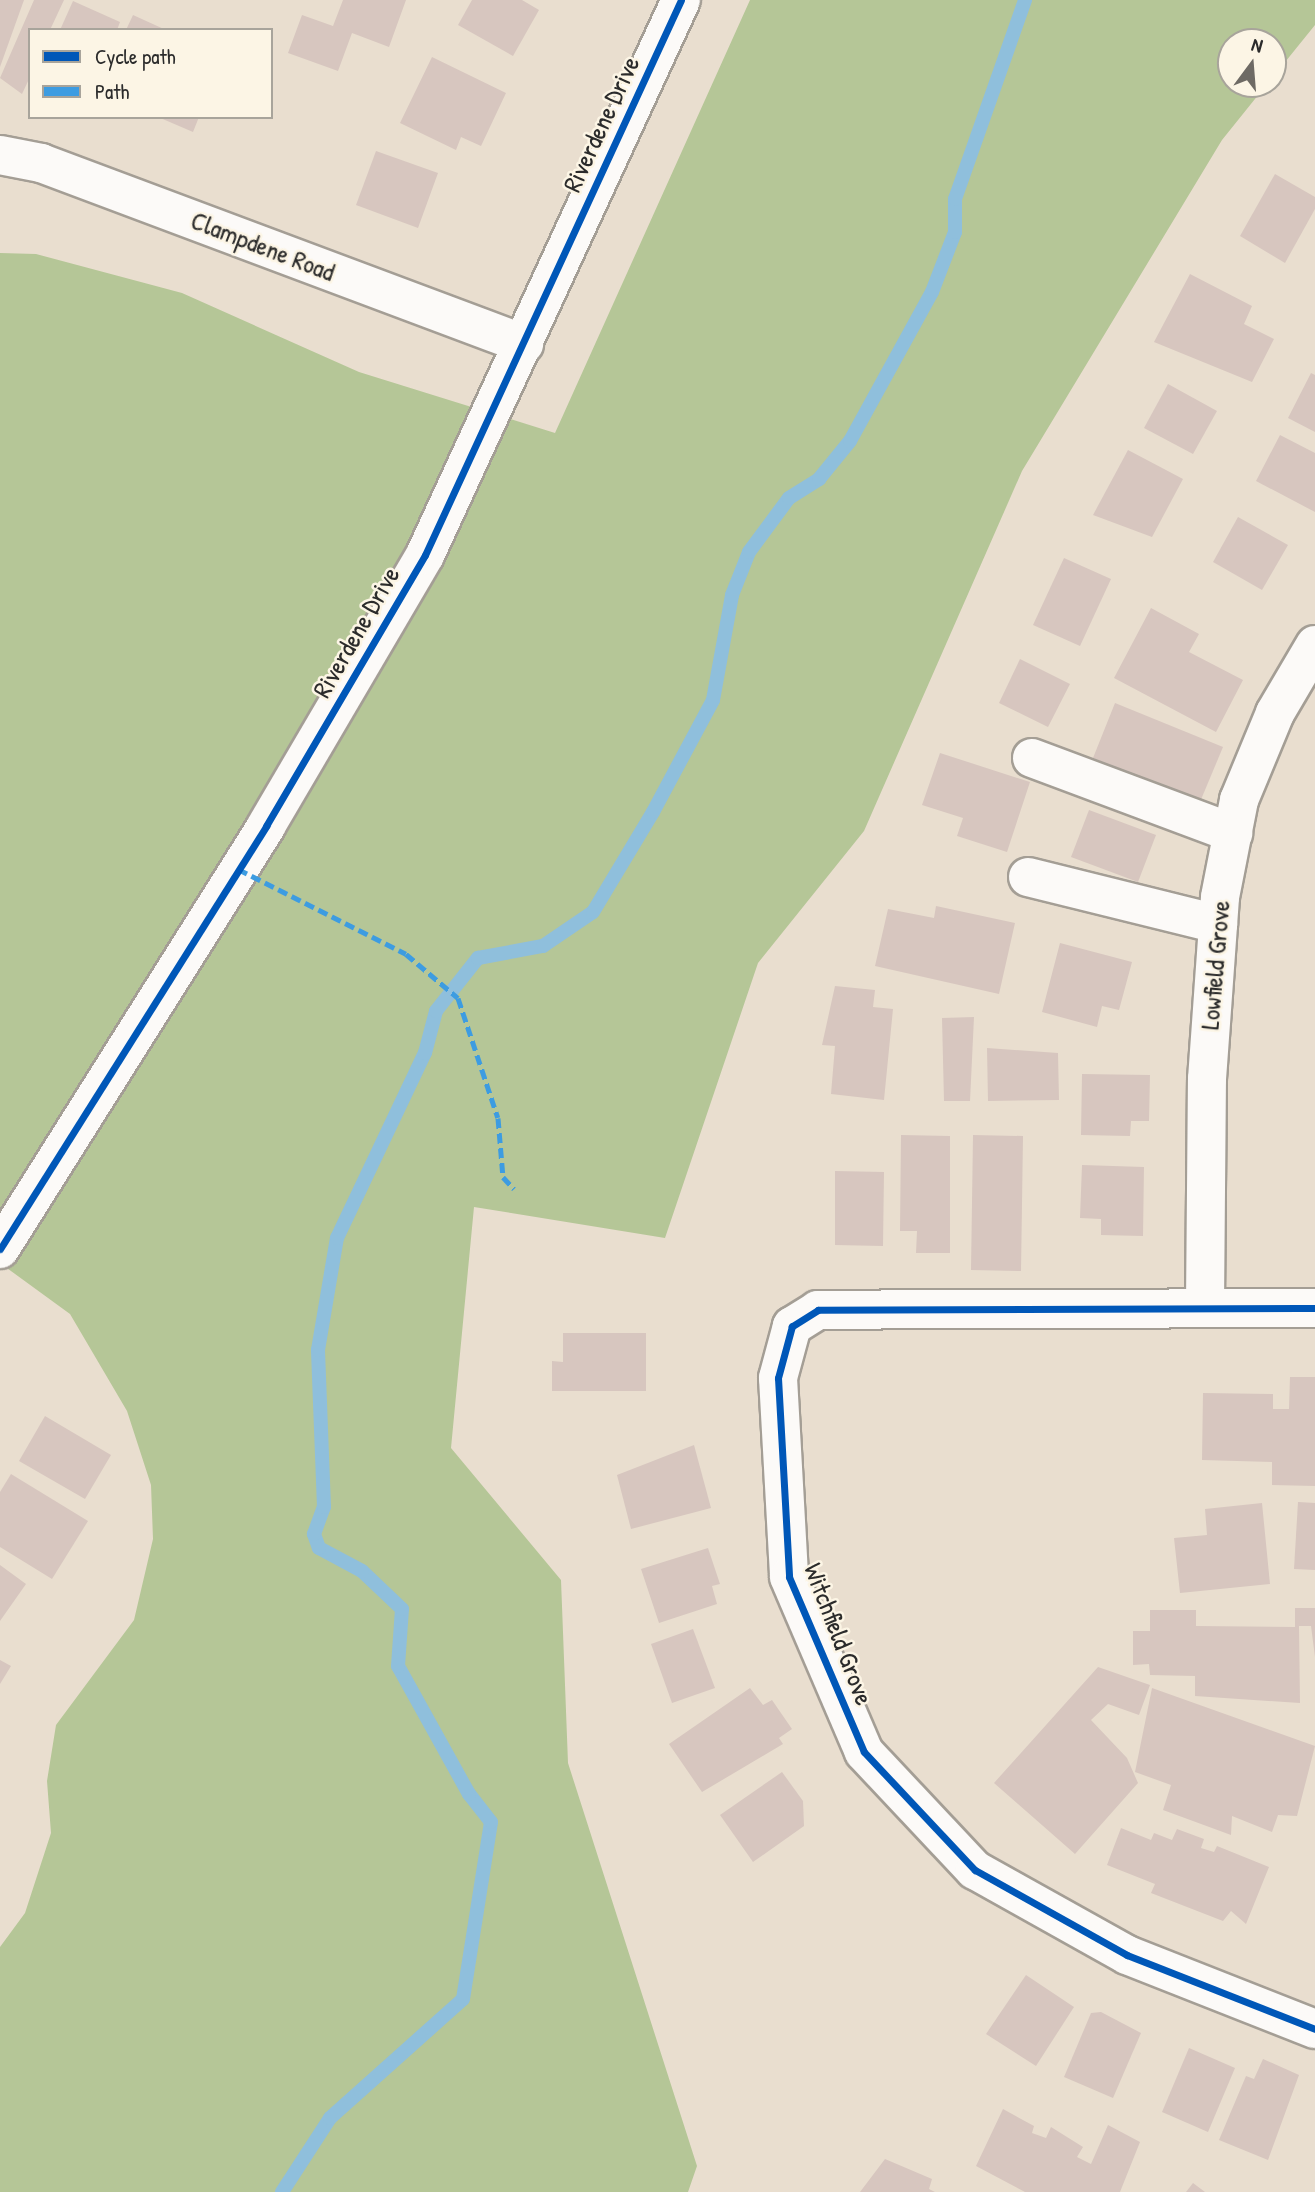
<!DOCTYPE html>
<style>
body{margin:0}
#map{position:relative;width:1315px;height:2192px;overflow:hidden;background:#e9decf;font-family:"Patrick Hand",sans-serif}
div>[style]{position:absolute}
.forest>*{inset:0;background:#b5c697}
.stream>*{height:14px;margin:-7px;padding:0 7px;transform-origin:7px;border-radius:7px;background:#8fbfdc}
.building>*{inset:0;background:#d7c6bf}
.roads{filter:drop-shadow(2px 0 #a49e95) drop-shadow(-2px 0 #a49e95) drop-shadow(0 2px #a49e95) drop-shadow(0 -2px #a49e95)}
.minor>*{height:38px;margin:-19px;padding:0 19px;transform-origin:19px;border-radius:19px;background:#fcfaf8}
.quiet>*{height:5px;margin-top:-2.5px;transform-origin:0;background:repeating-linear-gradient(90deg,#3d9ce1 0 10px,transparent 0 15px)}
.cycleway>*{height:7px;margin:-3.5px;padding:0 3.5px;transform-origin:3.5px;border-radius:3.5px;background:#0057b8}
span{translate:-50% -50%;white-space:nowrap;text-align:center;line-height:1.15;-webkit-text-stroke:5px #fcf5e5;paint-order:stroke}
.street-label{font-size:26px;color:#2b2b2b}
.legend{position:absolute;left:28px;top:28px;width:245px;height:91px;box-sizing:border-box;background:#fcf5e5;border:2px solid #a8a49b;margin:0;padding:9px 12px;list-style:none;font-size:21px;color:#2b2b2b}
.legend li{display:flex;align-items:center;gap:14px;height:35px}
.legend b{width:35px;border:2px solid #a8a49b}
.north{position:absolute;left:1217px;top:28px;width:70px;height:70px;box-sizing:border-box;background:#fcf5e5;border:2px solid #a8a49b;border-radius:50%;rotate:16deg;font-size:19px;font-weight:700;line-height:28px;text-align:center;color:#2b2b2b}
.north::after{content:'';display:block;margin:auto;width:24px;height:32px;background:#6e6a64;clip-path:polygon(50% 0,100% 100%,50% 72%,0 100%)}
</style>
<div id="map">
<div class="forest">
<i style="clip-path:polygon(750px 0,1315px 0,1315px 25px,1273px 77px,1273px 42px,1231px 42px,1231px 84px,1267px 84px,1222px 140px,1022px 471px,864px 831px,758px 963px,665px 1238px,474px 1207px,451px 1448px,561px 1580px,568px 1763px,697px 2166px,688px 2192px,0 2192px,0 1947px,25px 1913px,51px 1833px,47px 1781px,56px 1725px,134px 1620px,153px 1539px,151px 1485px,127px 1411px,70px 1314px,0 1263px,0 253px,36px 254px,182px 293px,359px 372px,555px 433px)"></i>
</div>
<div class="stream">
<i style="left:282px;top:2192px;width:88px;rotate:-57deg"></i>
<i style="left:330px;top:2118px;width:178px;rotate:-41.8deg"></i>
<i style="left:463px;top:1999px;width:179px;rotate:-81deg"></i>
<i style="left:491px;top:1822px;width:36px;rotate:-128deg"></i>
<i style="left:469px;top:1794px;width:146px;rotate:-119deg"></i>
<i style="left:398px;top:1666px;width:57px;rotate:-86deg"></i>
<i style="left:402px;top:1609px;width:55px;rotate:-136.5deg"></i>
<i style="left:362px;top:1571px;width:49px;rotate:-151.9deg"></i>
<i style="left:319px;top:1548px;width:15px;rotate:-110deg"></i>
<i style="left:314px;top:1534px;width:29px;rotate:-70deg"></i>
<i style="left:324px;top:1507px;width:157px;rotate:-92.2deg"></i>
<i style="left:318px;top:1350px;width:114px;rotate:-80.4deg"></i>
<i style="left:337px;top:1238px;width:205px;rotate:-64.6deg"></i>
<i style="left:425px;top:1053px;width:43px;rotate:-75.3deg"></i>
<i style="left:436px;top:1011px;width:68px;rotate:-51.6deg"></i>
<i style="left:478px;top:958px;width:66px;rotate:-10.5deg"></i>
<i style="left:543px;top:946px;width:60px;rotate:-34.2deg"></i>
<i style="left:593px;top:912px;width:117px;rotate:-59deg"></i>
<i style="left:653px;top:812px;width:127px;rotate:-61.8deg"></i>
<i style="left:713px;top:700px;width:107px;rotate:-79.7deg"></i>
<i style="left:732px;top:595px;width:46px;rotate:-68.4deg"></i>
<i style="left:749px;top:552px;width:67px;rotate:-53.5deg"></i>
<i style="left:789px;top:498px;width:36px;rotate:-32deg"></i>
<i style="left:819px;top:479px;width:49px;rotate:-50.8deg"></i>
<i style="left:850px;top:441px;width:170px;rotate:-61.2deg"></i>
<i style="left:932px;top:292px;width:64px;rotate:-69deg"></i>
<i style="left:955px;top:232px;width:33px;rotate:-90deg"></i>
<i style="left:955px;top:199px;width:211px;rotate:-70.6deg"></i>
</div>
<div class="building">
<i style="clip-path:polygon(0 0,24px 0,0 67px)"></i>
<i style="clip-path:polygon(34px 0,64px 0,50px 30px,30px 30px,30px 77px,22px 94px,0 78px)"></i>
<i style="clip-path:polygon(343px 0,406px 0,389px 47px,352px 33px,338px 71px,288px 53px,302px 15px,333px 26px)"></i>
<i style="clip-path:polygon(472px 0,522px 0,539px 10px,513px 56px,458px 25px)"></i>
<i style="clip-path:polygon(73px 1px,120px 22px,117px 30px,60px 30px)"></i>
<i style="clip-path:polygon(133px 15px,166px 30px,126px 30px)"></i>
<i style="clip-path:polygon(432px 57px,506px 93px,481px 146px,461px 137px,456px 150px,400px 123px)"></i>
<i style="clip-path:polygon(158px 117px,199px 117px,193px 132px)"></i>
<i style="clip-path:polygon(376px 151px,438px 173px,418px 228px,356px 205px)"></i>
<i style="clip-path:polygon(1275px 174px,1315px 197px,1315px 209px,1285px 263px,1240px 236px)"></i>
<i style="clip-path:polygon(1190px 274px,1252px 306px,1244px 324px,1274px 339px,1252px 382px,1154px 342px)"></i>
<i style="clip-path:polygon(1311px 373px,1315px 375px,1315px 432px,1288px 418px)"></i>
<i style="clip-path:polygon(1168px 384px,1217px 411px,1193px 454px,1144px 428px)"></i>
<i style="clip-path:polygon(1280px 435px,1315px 453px,1315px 512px,1256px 481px)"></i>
<i style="clip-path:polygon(1128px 450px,1183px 479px,1152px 537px,1093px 515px)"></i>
<i style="clip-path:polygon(1238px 517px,1288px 545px,1262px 590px,1213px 562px)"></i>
<i style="clip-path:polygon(1064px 558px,1111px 579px,1080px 646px,1033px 625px)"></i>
<i style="clip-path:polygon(1151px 608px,1199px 634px,1189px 652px,1243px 680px,1216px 732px,1114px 678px)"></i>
<i style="clip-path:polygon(1020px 659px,1070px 684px,1048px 727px,999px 703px)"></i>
<i style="clip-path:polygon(1115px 703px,1223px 747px,1200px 802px,1093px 758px)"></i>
<i style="clip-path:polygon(940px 753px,1030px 782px,1007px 852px,957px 836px,963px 818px,922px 805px)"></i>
<i style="clip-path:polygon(1089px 810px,1156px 835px,1138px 882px,1071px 857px)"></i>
<i style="clip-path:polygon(936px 906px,1015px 923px,999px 994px,875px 966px,888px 909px,934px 918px)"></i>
<i style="clip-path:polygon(1060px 943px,1132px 962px,1119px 1010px,1102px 1006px,1097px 1027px,1042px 1012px)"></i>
<i style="clip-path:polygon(835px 986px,875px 990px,873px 1007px,893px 1009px,884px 1100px,831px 1094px,835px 1046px,822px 1045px)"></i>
<i style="clip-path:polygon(974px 1017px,970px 1101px,944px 1101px,942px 1018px)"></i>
<i style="clip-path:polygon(987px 1048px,1058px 1053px,1059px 1100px,988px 1101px)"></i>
<i style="clip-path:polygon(1082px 1074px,1150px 1075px,1149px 1121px,1131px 1121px,1130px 1136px,1081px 1135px)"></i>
<i style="clip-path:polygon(901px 1135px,950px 1136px,950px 1253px,916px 1253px,917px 1231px,900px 1231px)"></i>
<i style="clip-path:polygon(973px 1135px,1023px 1136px,1021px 1271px,971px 1270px)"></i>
<i style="clip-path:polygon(1082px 1165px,1144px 1167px,1143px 1236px,1101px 1235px,1101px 1219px,1080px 1218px)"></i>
<i style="clip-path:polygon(835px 1171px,884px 1172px,883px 1246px,835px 1245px)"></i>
<i style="clip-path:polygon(563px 1333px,646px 1333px,646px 1391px,552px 1391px,552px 1361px,563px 1362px)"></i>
<i style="clip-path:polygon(1290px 1377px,1315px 1377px,1315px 1486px,1272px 1485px,1272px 1462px,1202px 1460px,1203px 1393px,1273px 1394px,1273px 1409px,1289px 1409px)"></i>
<i style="clip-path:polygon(45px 1416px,111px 1455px,85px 1499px,19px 1461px)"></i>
<i style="clip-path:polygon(694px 1445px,711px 1508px,631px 1529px,617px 1475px)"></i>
<i style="clip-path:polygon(11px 1474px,88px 1521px,52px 1579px,0 1547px,0 1492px)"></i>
<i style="clip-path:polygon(1298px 1502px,1315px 1503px,1315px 1570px,1294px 1569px)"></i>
<i style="clip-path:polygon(1262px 1503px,1270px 1584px,1180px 1593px,1174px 1538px,1207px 1535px,1205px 1509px)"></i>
<i style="clip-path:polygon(708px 1548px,720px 1584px,712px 1586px,717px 1604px,659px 1623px,641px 1569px)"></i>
<i style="clip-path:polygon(0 1565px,26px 1584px,0 1621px)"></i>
<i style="clip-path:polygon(1295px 1608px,1315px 1608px,1315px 1657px,1311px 1626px,1299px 1626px,1300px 1703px,1195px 1696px,1195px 1676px,1150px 1675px,1149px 1664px,1133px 1665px,1133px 1631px,1150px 1631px,1150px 1610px,1196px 1610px,1196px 1626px,1295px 1627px)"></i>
<i style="clip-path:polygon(693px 1629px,715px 1688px,672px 1703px,651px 1644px)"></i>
<i style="clip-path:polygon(0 1660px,11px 1666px,0 1684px)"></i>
<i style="clip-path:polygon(1098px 1667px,1150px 1685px,1139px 1715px,1108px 1704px,1091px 1720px,1127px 1758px,1138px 1783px,1075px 1854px,994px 1783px)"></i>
<i style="clip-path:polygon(750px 1688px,763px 1705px,772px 1700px,792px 1729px,779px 1738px,783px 1744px,702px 1792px,669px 1744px)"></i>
<i style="clip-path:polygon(1152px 1688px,1315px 1746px,1297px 1816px,1278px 1815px,1272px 1832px,1232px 1816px,1231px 1835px,1163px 1810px,1171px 1785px,1135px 1772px)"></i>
<i style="clip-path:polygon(782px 1772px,803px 1801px,804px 1826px,753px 1862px,720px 1815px)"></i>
<i style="clip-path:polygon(1121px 1828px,1151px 1840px,1154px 1833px,1172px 1840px,1177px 1829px,1204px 1839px,1201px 1848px,1214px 1852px,1217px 1846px,1269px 1867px,1246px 1924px,1231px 1911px,1223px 1921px,1151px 1893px,1155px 1884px,1107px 1865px)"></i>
<i style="clip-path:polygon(1026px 1975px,1074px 2007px,1036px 2066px,986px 2034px)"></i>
<i style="clip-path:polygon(1101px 2012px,1141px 2033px,1113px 2098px,1064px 2077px,1091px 2013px)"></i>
<i style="clip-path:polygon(1189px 2048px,1235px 2068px,1208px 2132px,1162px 2112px)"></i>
<i style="clip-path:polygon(1263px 2059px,1299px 2075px,1268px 2160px,1219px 2140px,1246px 2076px,1254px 2079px)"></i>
<i style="clip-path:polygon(1003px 2109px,1034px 2126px,1032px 2133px,1046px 2138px,1051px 2127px,1083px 2147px,1077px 2157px,1091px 2164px,1108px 2125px,1140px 2142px,1120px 2192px,1025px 2192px,976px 2166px)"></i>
<i style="clip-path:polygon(885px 2159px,932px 2179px,929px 2189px,935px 2192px,860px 2192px)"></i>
<i style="clip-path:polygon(1193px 2183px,1205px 2192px,1186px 2192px)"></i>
</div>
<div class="roads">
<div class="minor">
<i style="left:0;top:155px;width:42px;rotate:11deg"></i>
<i style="left:41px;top:163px;width:516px;rotate:20.54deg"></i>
<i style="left:1032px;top:758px;width:215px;rotate:20.5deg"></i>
<i style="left:1028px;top:877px;width:196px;rotate:13.9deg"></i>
<i style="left:0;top:1249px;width:500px;rotate:-57.8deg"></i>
<i style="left:266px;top:826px;width:314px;rotate:-59.6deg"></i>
<i style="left:425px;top:555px;width:611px;rotate:-65.24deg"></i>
<i style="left:1205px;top:1305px;width:226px;rotate:-89.5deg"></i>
<i style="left:1207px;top:1079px;width:182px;rotate:-85.9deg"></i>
<i style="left:1220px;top:897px;width:99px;rotate:-78.9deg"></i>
<i style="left:1239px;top:800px;width:94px;rotate:-67.5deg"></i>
<i style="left:1275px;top:713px;width:79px;rotate:-59.5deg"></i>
<i style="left:1315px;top:1308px;width:497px;rotate:179.8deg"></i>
<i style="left:818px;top:1310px;width:31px;rotate:148deg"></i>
<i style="left:792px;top:1326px;width:54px;rotate:105.1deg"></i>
<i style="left:778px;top:1378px;width:199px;rotate:86.8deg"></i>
<i style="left:789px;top:1577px;width:190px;rotate:66.8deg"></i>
<i style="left:864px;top:1752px;width:162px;rotate:46.8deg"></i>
<i style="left:975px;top:1870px;width:174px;rotate:29.2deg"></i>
<i style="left:1127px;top:1955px;width:202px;rotate:21.5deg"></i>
</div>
</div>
<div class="quiet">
<i style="left:238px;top:869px;width:188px;rotate:26.8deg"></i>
<i style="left:406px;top:954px;width:68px;rotate:40.2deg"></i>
<i style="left:458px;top:998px;width:126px;rotate:71.6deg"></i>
<i style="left:498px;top:1118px;width:59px;rotate:85.2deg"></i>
<i style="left:503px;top:1177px;width:16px;rotate:47deg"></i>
</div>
<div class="cycleway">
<i style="left:0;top:1249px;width:500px;rotate:-57.8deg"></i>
<i style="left:266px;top:826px;width:314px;rotate:-59.6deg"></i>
<i style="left:425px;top:555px;width:611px;rotate:-65.24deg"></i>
<i style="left:1315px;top:1308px;width:497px;rotate:179.8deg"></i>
<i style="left:818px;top:1310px;width:31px;rotate:148deg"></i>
<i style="left:792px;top:1326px;width:54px;rotate:105.1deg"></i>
<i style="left:778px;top:1378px;width:199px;rotate:86.8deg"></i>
<i style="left:789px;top:1577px;width:190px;rotate:66.8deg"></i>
<i style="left:864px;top:1752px;width:162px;rotate:46.8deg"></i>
<i style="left:975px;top:1870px;width:174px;rotate:29.2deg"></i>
<i style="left:1127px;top:1955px;width:202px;rotate:21.5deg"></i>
</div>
<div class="street-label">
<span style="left:601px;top:124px;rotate:-65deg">Riverdene Drive</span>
<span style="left:263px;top:246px;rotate:21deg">Clampdene Road</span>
<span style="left:356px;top:632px;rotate:-60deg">Riverdene Drive</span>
<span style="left:1215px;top:965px;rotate:-85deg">Lowfield Grove</span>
<span style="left:839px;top:1634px;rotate:69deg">Witchfield Grove</span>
</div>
<ul class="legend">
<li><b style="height:9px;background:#0057b8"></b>Cycle path</li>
<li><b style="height:9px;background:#3d9ce1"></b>Path</li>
</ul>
<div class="north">N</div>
</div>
